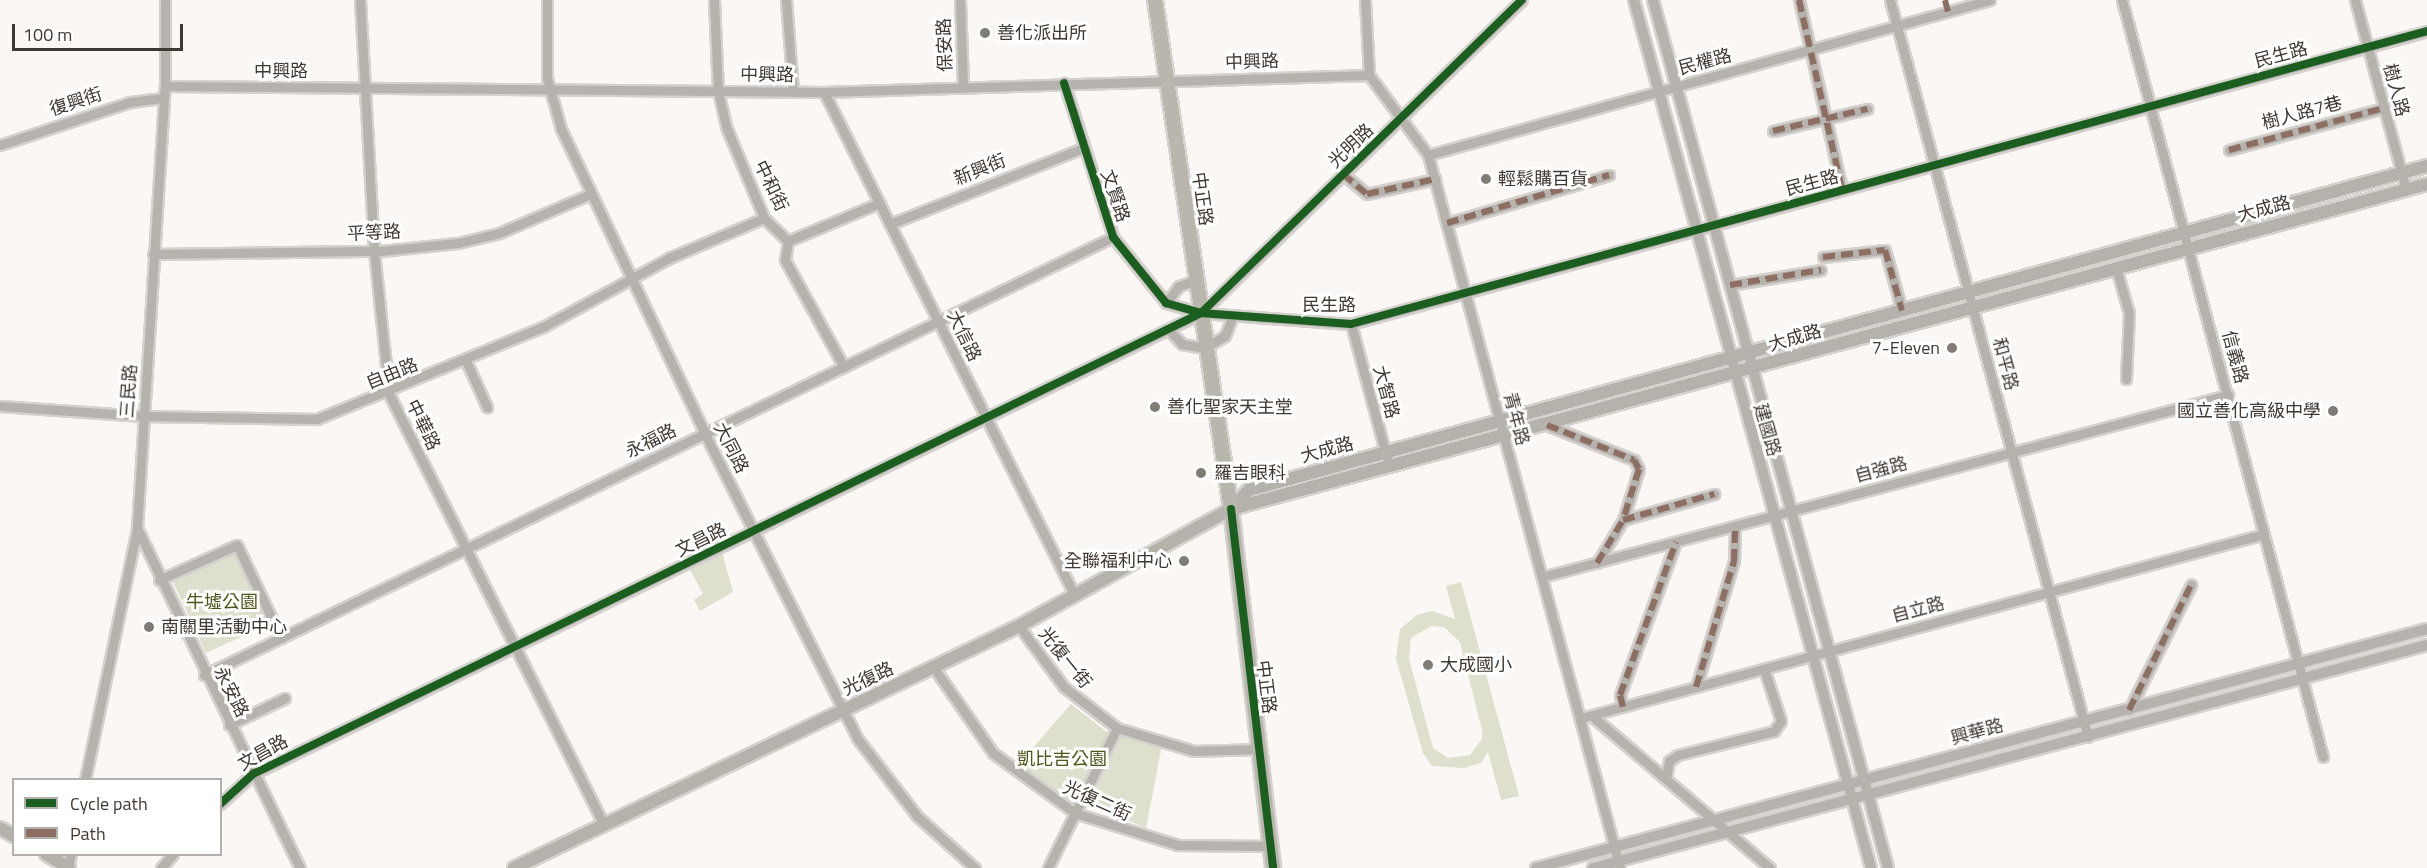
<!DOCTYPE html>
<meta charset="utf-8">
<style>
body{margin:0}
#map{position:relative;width:2427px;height:868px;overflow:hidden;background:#faf7f4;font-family:"Titillium Web","Noto Sans TC",sans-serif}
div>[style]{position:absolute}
.green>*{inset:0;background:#dedfcc}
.roads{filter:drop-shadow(2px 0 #d4d1ce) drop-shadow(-2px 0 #d4d1ce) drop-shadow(0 2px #d4d1ce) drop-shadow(0 -2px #d4d1ce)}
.minor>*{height:9px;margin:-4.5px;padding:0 4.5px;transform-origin:4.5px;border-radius:4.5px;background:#b6b2ad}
.tertiary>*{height:10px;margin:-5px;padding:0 5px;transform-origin:5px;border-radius:5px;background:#b6b2ad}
.secondary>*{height:12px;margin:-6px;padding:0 6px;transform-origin:6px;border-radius:6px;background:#b5b1ab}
.primary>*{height:14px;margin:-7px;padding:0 7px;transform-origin:7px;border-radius:7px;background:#b9b6ae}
.quiet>*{height:6px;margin-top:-3px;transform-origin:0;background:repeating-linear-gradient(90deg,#8d6e63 0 12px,transparent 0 18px)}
.cycleway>*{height:8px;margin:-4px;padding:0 4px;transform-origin:4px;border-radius:4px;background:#1b5e20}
.dots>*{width:16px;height:16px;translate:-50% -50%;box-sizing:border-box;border:3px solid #fff;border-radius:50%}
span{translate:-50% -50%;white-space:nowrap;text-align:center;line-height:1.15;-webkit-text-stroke:6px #fff;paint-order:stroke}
.poi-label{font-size:18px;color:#403832}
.left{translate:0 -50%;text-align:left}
.right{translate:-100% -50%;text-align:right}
.street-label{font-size:18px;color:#403832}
.park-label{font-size:18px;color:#50551b}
.legend{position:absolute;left:12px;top:778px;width:210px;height:78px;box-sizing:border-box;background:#fff;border:2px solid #b3afad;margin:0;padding:8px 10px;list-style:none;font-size:18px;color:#403832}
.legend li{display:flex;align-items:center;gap:12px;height:30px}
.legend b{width:30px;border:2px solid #b3afad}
.scale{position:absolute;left:12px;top:24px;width:171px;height:27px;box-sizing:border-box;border:3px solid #403832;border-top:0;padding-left:8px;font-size:18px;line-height:21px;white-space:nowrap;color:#403832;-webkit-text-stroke:4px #fff;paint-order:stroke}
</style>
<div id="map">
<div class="green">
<i style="clip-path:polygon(721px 548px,733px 592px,700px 611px,694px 600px,703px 594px,687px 564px)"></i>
<i style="clip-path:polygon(237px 550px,271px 623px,206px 653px,172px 580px)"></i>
<i style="clip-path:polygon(evenodd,1461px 582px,1519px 796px,1501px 800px,1488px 752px,1481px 763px,1464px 768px,1432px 766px,1423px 753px,1396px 659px,1400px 629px,1417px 615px,1432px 611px,1455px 619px,1446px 586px,1461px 582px,1431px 626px,1444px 627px,1460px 642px,1482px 730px,1482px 739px,1470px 755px,1448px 758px,1433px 748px,1409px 659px,1411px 638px,1431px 626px)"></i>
<i style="clip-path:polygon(1071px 704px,1108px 733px,1076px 797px,1067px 801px,1017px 766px)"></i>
<i style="clip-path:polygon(1122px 733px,1162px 745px,1146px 828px,1088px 804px)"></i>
</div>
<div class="roads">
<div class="minor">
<i style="left:360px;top:0;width:251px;rotate:86.8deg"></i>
<i style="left:374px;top:251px;width:144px;rotate:84deg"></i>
<i style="left:389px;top:394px;width:482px;rotate:63.5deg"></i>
<i style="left:547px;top:0;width:78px;rotate:90deg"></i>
<i style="left:547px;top:78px;width:53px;rotate:74.6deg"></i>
<i style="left:561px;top:129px;width:337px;rotate:64.7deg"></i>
<i style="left:705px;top:434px;width:340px;rotate:63.4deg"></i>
<i style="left:857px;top:738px;width:98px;rotate:52.4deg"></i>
<i style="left:917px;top:816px;width:78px;rotate:41.9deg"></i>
<i style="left:714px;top:0;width:91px;rotate:87.5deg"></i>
<i style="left:718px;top:91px;width:39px;rotate:77deg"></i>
<i style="left:727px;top:129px;width:96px;rotate:67.4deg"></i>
<i style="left:764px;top:218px;width:33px;rotate:44deg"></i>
<i style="left:788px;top:241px;width:19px;rotate:99deg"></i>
<i style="left:785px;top:260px;width:122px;rotate:61.1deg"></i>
<i style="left:786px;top:0;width:92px;rotate:85.6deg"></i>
<i style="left:960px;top:0;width:88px;rotate:88deg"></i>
<i style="left:1365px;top:0;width:75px;rotate:86.9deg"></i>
<i style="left:1369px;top:75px;width:99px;rotate:53.6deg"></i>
<i style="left:1428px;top:155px;width:738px;rotate:74.93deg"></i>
<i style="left:1799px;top:0;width:195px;rotate:77.2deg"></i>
<i style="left:1890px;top:0;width:763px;rotate:74.96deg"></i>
<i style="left:2122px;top:0;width:783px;rotate:75.13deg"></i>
<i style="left:2355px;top:0;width:196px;rotate:74.9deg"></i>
<i style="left:1064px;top:83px;width:162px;rotate:72.3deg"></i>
<i style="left:1113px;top:237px;width:85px;rotate:51.2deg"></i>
<i style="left:1166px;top:303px;width:36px;rotate:16deg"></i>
<i style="left:1201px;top:313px;width:150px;rotate:4.2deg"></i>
<i style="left:1351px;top:324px;width:1115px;rotate:-15.23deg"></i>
<i style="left:165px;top:86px;width:659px;rotate:0.52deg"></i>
<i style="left:824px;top:92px;width:545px;rotate:-1.79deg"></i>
<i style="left:824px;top:92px;width:561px;rotate:63.53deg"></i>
<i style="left:1773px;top:131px;width:97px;rotate:-13.2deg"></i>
<i style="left:0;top:145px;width:137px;rotate:-18.3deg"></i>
<i style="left:130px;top:102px;width:34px;rotate:-7deg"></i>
<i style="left:2229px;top:150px;width:161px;rotate:-15.2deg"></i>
<i style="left:1428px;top:155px;width:583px;rotate:-15.42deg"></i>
<i style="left:1343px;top:174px;width:31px;rotate:40deg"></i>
<i style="left:1367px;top:194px;width:70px;rotate:-12.4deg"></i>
<i style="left:1447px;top:223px;width:169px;rotate:-16.5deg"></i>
<i style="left:890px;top:224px;width:207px;rotate:-21.5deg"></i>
<i style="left:788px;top:241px;width:99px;rotate:-22.7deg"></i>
<i style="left:153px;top:254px;width:228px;rotate:-0.8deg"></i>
<i style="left:381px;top:251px;width:77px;rotate:-5.9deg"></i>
<i style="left:458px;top:243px;width:42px;rotate:-13.7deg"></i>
<i style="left:499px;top:233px;width:97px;rotate:-23.1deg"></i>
<i style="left:1823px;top:257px;width:62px;rotate:-6.4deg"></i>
<i style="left:1885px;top:250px;width:63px;rotate:74.4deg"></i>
<i style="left:2116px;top:268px;width:47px;rotate:73.9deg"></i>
<i style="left:2129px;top:313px;width:66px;rotate:92.6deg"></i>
<i style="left:1730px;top:285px;width:92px;rotate:-9.4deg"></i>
<i style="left:1166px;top:303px;width:21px;rotate:-53deg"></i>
<i style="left:1179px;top:286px;width:18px;rotate:-19deg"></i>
<i style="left:1351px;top:324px;width:139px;rotate:75deg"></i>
<i style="left:1168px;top:329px;width:21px;rotate:47deg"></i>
<i style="left:1182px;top:344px;width:22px;rotate:10deg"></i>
<i style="left:1204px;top:348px;width:24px;rotate:-30deg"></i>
<i style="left:1225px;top:336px;width:22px;rotate:-69deg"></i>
<i style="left:466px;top:361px;width:51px;rotate:65.5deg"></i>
<i style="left:0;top:406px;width:143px;rotate:4deg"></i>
<i style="left:143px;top:416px;width:174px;rotate:1deg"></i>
<i style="left:317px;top:419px;width:244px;rotate:-22.2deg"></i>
<i style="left:543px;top:327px;width:144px;rotate:-28.7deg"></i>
<i style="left:669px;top:258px;width:103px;rotate:-22.8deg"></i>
<i style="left:1547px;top:425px;width:94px;rotate:21.9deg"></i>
<i style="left:1634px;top:460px;width:10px;rotate:61deg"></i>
<i style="left:1639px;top:469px;width:53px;rotate:107.4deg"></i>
<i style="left:137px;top:528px;width:377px;rotate:64.4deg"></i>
<i style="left:1597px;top:563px;width:50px;rotate:-58.8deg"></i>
<i style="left:1623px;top:520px;width:95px;rotate:-15.9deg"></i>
<i style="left:1542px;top:577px;width:710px;rotate:-14.86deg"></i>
<i style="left:159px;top:580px;width:85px;rotate:-24.2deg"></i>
<i style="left:237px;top:545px;width:103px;rotate:64.7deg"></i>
<i style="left:1019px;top:626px;width:76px;rotate:53.6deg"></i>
<i style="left:1064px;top:687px;width:67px;rotate:37.7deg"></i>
<i style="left:1117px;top:728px;width:80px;rotate:16.6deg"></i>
<i style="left:1194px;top:751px;width:65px;rotate:-1.8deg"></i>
<i style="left:934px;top:668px;width:103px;rotate:55.2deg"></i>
<i style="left:993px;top:753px;width:102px;rotate:36.2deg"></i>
<i style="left:1075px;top:813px;width:108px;rotate:17.3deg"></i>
<i style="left:1178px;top:845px;width:92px;rotate:0.6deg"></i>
<i style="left:204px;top:675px;width:1009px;rotate:-25.73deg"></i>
<i style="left:1696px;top:687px;width:132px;rotate:-73.2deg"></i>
<i style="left:1734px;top:561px;width:35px;rotate:-88deg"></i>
<i style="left:1623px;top:707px;width:12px;rotate:-104deg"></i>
<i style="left:1620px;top:695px;width:163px;rotate:-69.9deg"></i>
<i style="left:2129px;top:710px;width:140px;rotate:-63.6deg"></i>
<i style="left:1592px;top:716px;width:234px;rotate:40.5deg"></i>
<i style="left:1581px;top:718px;width:707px;rotate:-15.08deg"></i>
<i style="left:229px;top:725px;width:62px;rotate:-25.7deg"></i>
<i style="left:1666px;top:778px;width:17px;rotate:-80deg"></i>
<i style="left:1669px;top:761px;width:11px;rotate:-34deg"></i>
<i style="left:1678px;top:755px;width:99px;rotate:-14deg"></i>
<i style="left:1774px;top:731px;width:12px;rotate:-55deg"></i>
<i style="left:1781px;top:721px;width:55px;rotate:-108.1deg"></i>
<i style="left:85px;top:780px;width:257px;rotate:-78.3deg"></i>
<i style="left:137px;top:528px;width:443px;rotate:-86.4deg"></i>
<i style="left:165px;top:86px;width:86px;rotate:-90deg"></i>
<i style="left:220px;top:804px;width:45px;rotate:-42.3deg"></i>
<i style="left:253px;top:774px;width:1054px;rotate:-25.93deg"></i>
<i style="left:1201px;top:313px;width:448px;rotate:-44.3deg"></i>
<i style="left:68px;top:868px;width:14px;rotate:-78deg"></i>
<i style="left:161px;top:868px;width:18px;rotate:-49deg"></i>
<i style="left:1048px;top:868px;width:156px;rotate:-63.8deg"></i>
</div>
<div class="tertiary">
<i style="left:1634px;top:0;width:900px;rotate:74.73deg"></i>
<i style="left:1653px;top:0;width:899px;rotate:74.85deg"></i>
<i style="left:1536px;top:868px;width:922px;rotate:-15.02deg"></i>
<i style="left:1593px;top:868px;width:863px;rotate:-14.97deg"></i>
</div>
<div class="secondary">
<i style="left:1231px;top:509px;width:1239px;rotate:-15.2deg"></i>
<i style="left:0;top:828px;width:16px;rotate:30deg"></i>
<i style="left:46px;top:854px;width:27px;rotate:31deg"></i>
<i style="left:514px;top:868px;width:560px;rotate:-25.6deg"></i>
<i style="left:1019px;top:626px;width:242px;rotate:-28.9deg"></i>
<i style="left:1231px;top:509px;width:26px;rotate:-47deg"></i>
<i style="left:1249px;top:490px;width:1222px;rotate:-15.38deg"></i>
</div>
<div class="primary">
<i style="left:1155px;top:0;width:515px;rotate:81.51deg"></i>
<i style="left:1231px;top:509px;width:361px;rotate:83.3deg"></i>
</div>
</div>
<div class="quiet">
<i style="left:1799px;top:0;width:195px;rotate:77.2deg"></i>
<i style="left:1945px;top:0;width:12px;rotate:76deg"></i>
<i style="left:1773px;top:131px;width:97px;rotate:-13.2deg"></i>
<i style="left:2229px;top:150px;width:161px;rotate:-15.2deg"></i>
<i style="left:1343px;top:174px;width:31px;rotate:40deg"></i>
<i style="left:1367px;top:194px;width:70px;rotate:-12.4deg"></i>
<i style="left:1447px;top:223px;width:169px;rotate:-16.5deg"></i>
<i style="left:1823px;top:257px;width:62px;rotate:-6.4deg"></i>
<i style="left:1885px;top:250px;width:63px;rotate:74.4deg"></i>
<i style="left:1730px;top:285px;width:92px;rotate:-9.4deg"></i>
<i style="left:1547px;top:425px;width:94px;rotate:21.9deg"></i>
<i style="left:1634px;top:460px;width:10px;rotate:61deg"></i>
<i style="left:1639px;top:469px;width:53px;rotate:107.4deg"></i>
<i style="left:1597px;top:563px;width:50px;rotate:-58.8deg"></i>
<i style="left:1623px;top:520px;width:95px;rotate:-15.9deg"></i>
<i style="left:1696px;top:687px;width:132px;rotate:-73.2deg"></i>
<i style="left:1734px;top:561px;width:35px;rotate:-88deg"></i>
<i style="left:1623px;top:707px;width:12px;rotate:-104deg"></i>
<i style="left:1620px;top:695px;width:163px;rotate:-69.9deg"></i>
<i style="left:2129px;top:710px;width:140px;rotate:-63.6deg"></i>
</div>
<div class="cycleway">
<i style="left:1064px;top:83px;width:162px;rotate:72.3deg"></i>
<i style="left:1113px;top:237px;width:85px;rotate:51.2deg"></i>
<i style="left:1166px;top:303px;width:36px;rotate:16deg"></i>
<i style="left:1201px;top:313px;width:150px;rotate:4.2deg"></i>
<i style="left:1351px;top:324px;width:1115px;rotate:-15.23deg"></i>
<i style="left:1231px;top:509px;width:361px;rotate:83.3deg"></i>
<i style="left:220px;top:804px;width:45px;rotate:-42.3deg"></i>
<i style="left:253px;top:774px;width:1054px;rotate:-25.93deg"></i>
<i style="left:1201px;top:313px;width:448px;rotate:-44.3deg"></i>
</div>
<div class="dots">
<i style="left:985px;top:33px;background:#817b76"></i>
<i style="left:1486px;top:179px;background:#817b76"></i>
<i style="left:1952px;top:348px;background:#817b76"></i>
<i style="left:1155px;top:407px;background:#817b76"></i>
<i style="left:2333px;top:411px;background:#817b76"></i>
<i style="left:1201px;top:473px;background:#817b76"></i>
<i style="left:1184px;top:561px;background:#817b76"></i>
<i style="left:149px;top:627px;background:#817b76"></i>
<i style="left:1428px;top:665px;background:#817b76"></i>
</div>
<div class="poi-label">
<span class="left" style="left:997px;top:33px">善化派出所</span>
<span class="left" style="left:1498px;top:179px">輕鬆購百貨</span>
<span class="right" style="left:1940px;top:348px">7-Eleven</span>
<span class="left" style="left:1167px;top:407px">善化聖家天主堂</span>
<span class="right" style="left:2321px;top:411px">國立善化高級中學</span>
<span class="left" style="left:1214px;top:473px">羅吉眼科</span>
<span class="right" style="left:1172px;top:561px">全聯福利中心</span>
<span class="left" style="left:161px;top:627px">南關里活動中心</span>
<span class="left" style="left:1440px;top:665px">大成國小</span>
</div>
<div class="street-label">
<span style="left:945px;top:45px;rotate:-92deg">保安路</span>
<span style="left:2281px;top:55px;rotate:-15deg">民生路</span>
<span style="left:1252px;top:62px;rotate:-2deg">中興路</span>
<span style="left:1705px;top:62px;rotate:-15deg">民權路</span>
<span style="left:281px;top:71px">中興路</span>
<span style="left:767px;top:75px;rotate:1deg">中興路</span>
<span style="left:2396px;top:90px;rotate:75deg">樹人路</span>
<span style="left:76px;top:102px;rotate:-18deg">復興街</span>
<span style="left:2302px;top:113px;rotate:-15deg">樹人路7巷</span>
<span style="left:1351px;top:146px;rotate:-44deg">光明路</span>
<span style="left:980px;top:170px;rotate:-22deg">新興街</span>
<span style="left:1812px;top:183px;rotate:-15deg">民生路</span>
<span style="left:771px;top:186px;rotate:64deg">中和街</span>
<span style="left:1115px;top:196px;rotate:71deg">文賢路</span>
<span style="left:1202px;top:199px;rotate:82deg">中正路</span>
<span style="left:2264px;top:209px;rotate:-15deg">大成路</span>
<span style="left:374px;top:233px;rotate:-3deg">平等路</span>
<span style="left:1329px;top:305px">民生路</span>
<span style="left:964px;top:336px;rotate:64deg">大信路</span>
<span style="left:1795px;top:338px;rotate:-16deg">大成路</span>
<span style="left:2235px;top:357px;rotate:75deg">信義路</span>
<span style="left:2005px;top:364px;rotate:75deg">和平路</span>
<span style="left:392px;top:374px;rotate:-22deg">自由路</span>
<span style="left:129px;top:391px;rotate:-86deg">三民路</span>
<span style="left:1386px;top:392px;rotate:75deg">大智路</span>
<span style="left:1516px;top:419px;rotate:75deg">青年路</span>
<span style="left:423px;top:425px;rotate:64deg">中華路</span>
<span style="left:1767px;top:430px;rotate:74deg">建國路</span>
<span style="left:651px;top:441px;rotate:-26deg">永福路</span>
<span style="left:731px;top:448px;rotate:63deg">大同路</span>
<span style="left:1327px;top:450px;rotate:-15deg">大成路</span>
<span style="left:1881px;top:470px;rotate:-15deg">自強路</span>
<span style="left:701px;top:540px;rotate:-26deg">文昌路</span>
<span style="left:1918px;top:610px;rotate:-15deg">自立路</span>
<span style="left:1065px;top:658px;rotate:51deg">光復一街</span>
<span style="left:868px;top:679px;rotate:-25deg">光復路</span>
<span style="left:1266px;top:687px;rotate:83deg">中正路</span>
<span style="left:231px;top:692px;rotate:63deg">永安路</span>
<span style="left:1977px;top:732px;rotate:-15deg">興華路</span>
<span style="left:263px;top:753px;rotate:-29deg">文昌路</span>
<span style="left:1097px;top:801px;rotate:24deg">光復二街</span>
</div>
<div class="park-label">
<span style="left:222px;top:602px">牛墟公園</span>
<span style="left:1062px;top:759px">凱比吉公園</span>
</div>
<ul class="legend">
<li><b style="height:8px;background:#1b5e20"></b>Cycle path</li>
<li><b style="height:8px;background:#8d6e63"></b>Path</li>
</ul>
<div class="scale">100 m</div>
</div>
